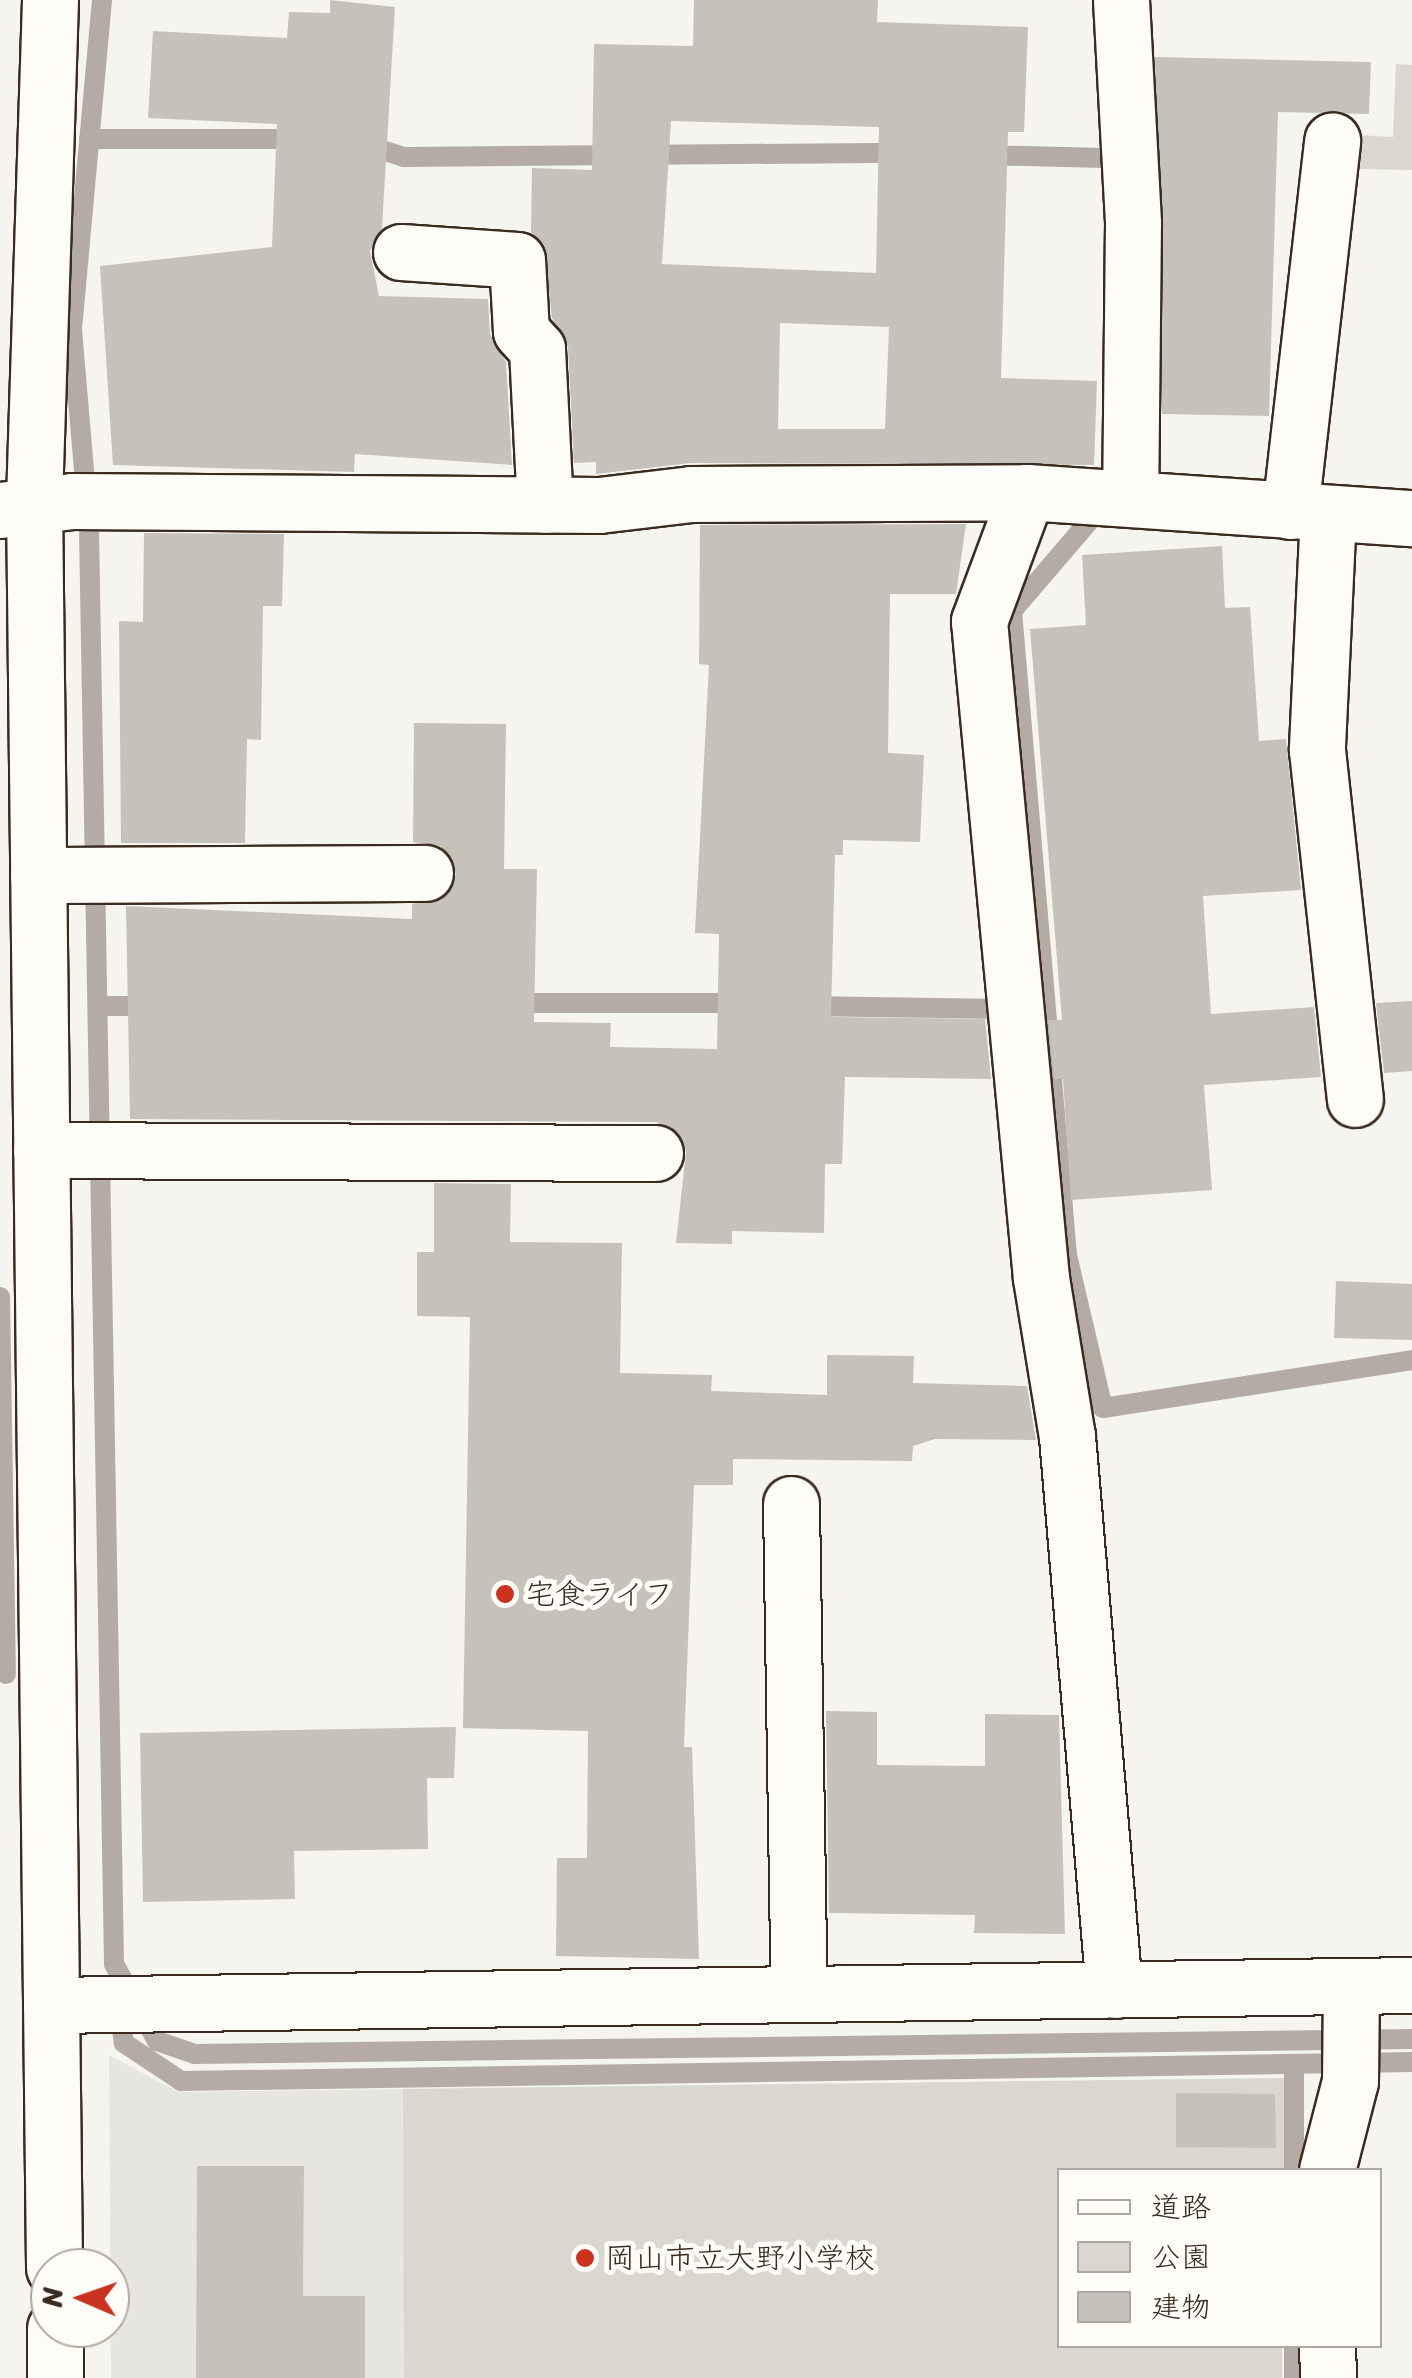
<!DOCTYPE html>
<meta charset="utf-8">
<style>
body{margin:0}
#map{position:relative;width:1412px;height:2378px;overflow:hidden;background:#f5f4ee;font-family:Sriracha,"Klee One",sans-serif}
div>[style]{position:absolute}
.built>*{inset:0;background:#e7e5df}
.green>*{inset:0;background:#dad6d0}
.stream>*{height:20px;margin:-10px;padding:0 10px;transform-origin:10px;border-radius:10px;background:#b4aca4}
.building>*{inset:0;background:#c7c1bb}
.roads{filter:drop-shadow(2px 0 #3b2a1e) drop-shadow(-2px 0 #3b2a1e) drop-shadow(0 2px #3b2a1e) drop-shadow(0 -2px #3b2a1e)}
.minor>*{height:55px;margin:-27.5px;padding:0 27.5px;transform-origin:27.5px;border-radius:27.5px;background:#fdfcf7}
.dots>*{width:28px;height:28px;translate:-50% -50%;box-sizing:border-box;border:5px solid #fdfcf7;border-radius:50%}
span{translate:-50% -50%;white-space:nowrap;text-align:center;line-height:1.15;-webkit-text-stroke:10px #fdfcf7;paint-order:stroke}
.poi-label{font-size:30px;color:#3b2a1e}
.left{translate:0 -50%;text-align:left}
.legend{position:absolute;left:1057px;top:2168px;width:325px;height:180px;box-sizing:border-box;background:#fdfcf7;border:2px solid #afa8a0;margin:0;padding:12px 18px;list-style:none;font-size:30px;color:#3b2a1e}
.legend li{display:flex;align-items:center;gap:20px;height:50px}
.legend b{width:50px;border:2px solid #afa8a0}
.north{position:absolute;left:30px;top:2248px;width:100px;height:100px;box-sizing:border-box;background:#fdfcf7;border:2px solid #afa8a0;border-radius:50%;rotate:272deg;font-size:28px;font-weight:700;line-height:40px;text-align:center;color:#3b2a1e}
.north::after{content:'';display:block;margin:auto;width:35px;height:45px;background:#c8321e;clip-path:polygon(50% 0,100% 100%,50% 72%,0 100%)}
</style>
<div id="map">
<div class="built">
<i style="clip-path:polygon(109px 2055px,178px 2092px,1285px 2078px,1284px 2170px,1060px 2170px,1060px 2346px,1282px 2346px,1282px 2378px,111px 2378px)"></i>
</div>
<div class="green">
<i style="clip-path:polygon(1396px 64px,1412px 65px,1412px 170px,1356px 169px,1358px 135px,1393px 137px)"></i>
<i style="clip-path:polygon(1285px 2078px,1284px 2170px,1060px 2170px,1060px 2346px,1282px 2346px,1282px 2378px,404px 2378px,403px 2089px)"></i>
</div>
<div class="stream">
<i style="left:102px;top:0;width:331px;rotate:95.2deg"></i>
<i style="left:72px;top:330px;width:200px;rotate:85.1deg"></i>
<i style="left:89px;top:529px;width:1435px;rotate:89deg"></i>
<i style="left:114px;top:1964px;width:88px;rotate:60.8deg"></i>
<i style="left:157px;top:2041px;width:40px;rotate:18.9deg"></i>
<i style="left:195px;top:2054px;width:1217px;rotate:-0.71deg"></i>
<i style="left:89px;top:139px;width:211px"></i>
<i style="left:363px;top:144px;width:43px;rotate:17.6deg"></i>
<i style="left:404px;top:157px;width:498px;rotate:-0.5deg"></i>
<i style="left:981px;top:155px;width:123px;rotate:1.4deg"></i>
<i style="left:1103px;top:505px;width:140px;rotate:130.6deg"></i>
<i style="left:1012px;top:611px;width:646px;rotate:85.12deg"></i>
<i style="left:1067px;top:1255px;width:157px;rotate:76.8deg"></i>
<i style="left:1103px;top:1408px;width:313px;rotate:-8.8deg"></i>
<i style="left:510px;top:1003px;width:236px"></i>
<i style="left:98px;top:1006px;width:58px"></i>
<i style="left:805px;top:1006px;width:198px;rotate:0.9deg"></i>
<i style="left:0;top:1297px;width:377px;rotate:89.1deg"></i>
<i style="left:119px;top:2005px;width:38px;rotate:83deg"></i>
<i style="left:124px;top:2043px;width:69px;rotate:33.7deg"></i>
<i style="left:181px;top:2081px;width:1231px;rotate:-0.88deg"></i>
<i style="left:1294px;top:2170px;width:106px;rotate:-90deg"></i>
<i style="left:1294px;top:2378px;width:32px;rotate:-90deg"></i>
</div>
<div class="building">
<i style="clip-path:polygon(330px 0,395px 7px,382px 228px,370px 251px,379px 296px,488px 299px,490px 334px,506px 362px,512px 465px,355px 454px,354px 472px,113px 465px,100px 266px,272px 247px,277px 124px,148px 118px,153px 31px,287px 38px,289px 12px,330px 13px)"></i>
<i style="clip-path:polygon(evenodd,694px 0,878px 0,877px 22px,1028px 27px,1024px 132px,1008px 132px,1001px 378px,1097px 381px,1094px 465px,691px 463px,596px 474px,596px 462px,574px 463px,568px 347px,552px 318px,544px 245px,531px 232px,532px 168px,592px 170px,594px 44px,693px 46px,694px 0,671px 121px,879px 127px,876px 273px,662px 264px,671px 121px,694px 0,780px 323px,889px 327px,885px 429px,778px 429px,780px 323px)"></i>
<i style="clip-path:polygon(1155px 57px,1371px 62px,1369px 114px,1278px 112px,1269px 416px,1162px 414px)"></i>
<i style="clip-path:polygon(966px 524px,956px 594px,890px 594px,888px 753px,924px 755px,920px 842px,843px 840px,843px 855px,835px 855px,831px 1017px,985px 1019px,991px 1079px,845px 1077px,842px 1164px,825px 1164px,824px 1233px,732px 1231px,732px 1244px,676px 1243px,686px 1152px,677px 1132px,656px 1122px,130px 1119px,126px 906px,412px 919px,412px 904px,442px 899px,456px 874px,441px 846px,413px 842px,414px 723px,506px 724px,504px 869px,537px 869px,534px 1022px,611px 1023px,610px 1047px,717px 1049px,719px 934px,695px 933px,709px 665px,699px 664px,700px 525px)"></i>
<i style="clip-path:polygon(144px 533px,284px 534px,282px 606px,263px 606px,261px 740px,247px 739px,245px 843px,121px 843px,119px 621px,143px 622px)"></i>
<i style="clip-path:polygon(1222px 546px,1225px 608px,1250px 607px,1259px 741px,1286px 739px,1301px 890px,1203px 896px,1211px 1014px,1314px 1007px,1321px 1077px,1204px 1085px,1212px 1190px,1071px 1200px,1063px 1079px,1054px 1079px,1048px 1020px,1062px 1020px,1030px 629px,1086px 625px,1082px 555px)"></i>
<i style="clip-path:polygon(1412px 1001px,1412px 1071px,1384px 1073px,1376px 1003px)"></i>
<i style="clip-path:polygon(434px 1183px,511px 1184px,510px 1242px,622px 1243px,620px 1373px,712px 1375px,711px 1391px,827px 1395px,827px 1355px,914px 1356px,913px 1383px,1027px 1386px,1036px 1440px,935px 1439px,913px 1446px,912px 1461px,733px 1459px,733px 1485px,694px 1485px,684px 1747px,692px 1747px,699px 1959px,556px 1956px,557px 1858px,587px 1858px,588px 1731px,463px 1728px,470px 1317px,417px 1316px,417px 1252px,434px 1252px)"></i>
<i style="clip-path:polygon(1336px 1281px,1412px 1284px,1412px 1340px,1334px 1338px)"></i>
<i style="clip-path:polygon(826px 1711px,877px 1712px,877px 1765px,985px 1766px,985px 1714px,1059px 1715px,1065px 1934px,974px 1933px,975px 1915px,829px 1913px)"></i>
<i style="clip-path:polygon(456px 1727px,454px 1778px,427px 1778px,428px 1849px,294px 1851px,295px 1899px,143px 1902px,140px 1733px)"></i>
<i style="clip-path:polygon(1176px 2093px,1275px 2094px,1276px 2148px,1176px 2147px)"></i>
<i style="clip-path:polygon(197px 2166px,304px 2166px,303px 2296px,365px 2296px,365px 2378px,196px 2378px)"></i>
</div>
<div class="roads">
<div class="minor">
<i style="left:50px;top:0;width:502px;rotate:91.83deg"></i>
<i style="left:34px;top:502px;width:1766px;rotate:89.35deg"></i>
<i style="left:1121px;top:0;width:223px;rotate:86.9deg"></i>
<i style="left:1133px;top:223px;width:275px;rotate:90.6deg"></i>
<i style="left:401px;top:252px;width:116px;rotate:3.9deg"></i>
<i style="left:517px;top:260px;width:71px;rotate:86.8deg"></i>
<i style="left:521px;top:331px;width:24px;rotate:48deg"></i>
<i style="left:537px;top:349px;width:156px;rotate:87.1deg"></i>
<i style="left:1027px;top:492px;width:138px;rotate:110.4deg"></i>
<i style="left:979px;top:621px;width:660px;rotate:84.61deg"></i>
<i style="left:1041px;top:1278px;width:160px;rotate:80.7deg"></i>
<i style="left:1067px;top:1436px;width:556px;rotate:85.15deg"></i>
<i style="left:0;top:510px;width:73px;rotate:-7.1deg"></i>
<i style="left:72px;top:501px;width:527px;rotate:0.43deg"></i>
<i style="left:599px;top:505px;width:93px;rotate:-6.8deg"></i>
<i style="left:691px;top:494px;width:336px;rotate:-0.3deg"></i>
<i style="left:1027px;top:492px;width:386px;rotate:3.9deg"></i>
<i style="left:1290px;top:511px;width:373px;rotate:-83.5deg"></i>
<i style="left:1328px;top:513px;width:237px;rotate:92.7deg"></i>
<i style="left:1317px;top:750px;width:351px;rotate:83.8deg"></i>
<i style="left:38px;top:875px;width:387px;rotate:-0.3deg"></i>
<i style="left:41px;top:1150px;width:614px;rotate:0.28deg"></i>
<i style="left:791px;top:1504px;width:490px;rotate:89.1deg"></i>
<i style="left:51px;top:2005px;width:1361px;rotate:-0.84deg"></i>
<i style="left:1327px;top:2170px;width:92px;rotate:-75.5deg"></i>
<i style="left:1350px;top:2081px;width:95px;rotate:-89.4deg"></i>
<i style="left:55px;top:2328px;width:50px;rotate:90deg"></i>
<i style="left:1327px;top:2346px;width:32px;rotate:88deg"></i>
</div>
</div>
<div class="dots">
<i style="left:505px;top:1594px;background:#c8321e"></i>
<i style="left:585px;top:2258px;background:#c8321e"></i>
</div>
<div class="poi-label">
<span class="left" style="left:525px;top:1594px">宅食ライフ</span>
<span class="left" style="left:605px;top:2258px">岡山市立大野小学校</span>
</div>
<ul class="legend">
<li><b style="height:12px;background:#fdfcf7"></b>道路</li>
<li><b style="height:28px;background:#dad6d0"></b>公園</li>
<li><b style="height:28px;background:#c7c1bb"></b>建物</li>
</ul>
<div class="north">N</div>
</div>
